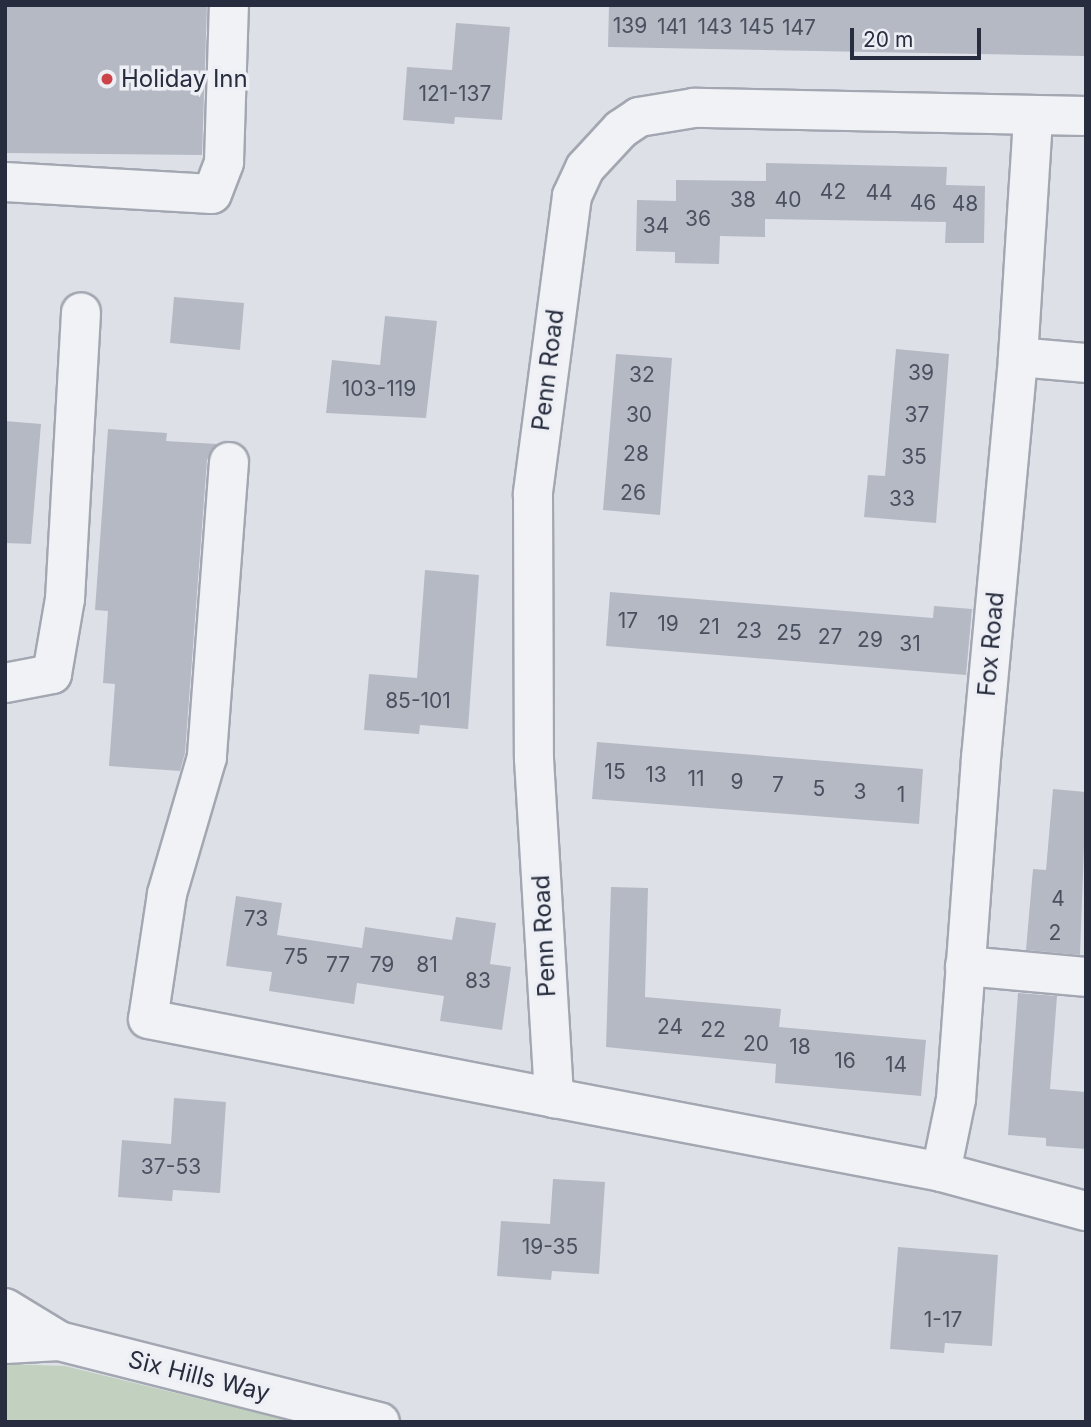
<!DOCTYPE html>
<style>
body{margin:0}
#map{position:relative;width:1091px;height:1427px;overflow:hidden;background:#dee0e7;font-family:Inter,sans-serif}
div>[style]{position:absolute}
.green>*{inset:0;background:#c2d1bf}
.building>*{inset:0;background:#b5b9c4}
.roads{filter:drop-shadow(2px 0 #a3a7b1) drop-shadow(-2px 0 #a3a7b1) drop-shadow(0 2px #a3a7b1) drop-shadow(0 -2px #a3a7b1)}
.minor>*{height:38px;margin:-19px;padding:0 19px;transform-origin:19px;border-radius:19px;background:#f0f2f6}
.dots>*{width:19px;height:19px;translate:-50% -50%;box-sizing:border-box;border:4px solid #edeff5;border-radius:50%}
span{translate:-50% -50%;white-space:nowrap;text-align:center;line-height:1.15;-webkit-text-stroke:7px #edeff5;paint-order:stroke}
.number-label{font-size:21px;color:#4a5060}
.number-label span{-webkit-text-stroke-width:0}
.poi-label{font-size:24px;color:#272d3e}
.left{translate:0 -50%;text-align:left}
.street-label{font-size:24px;color:#272d3e}
.frame{position:absolute;inset:0;border:7px solid #272d3e;pointer-events:none}
.scale{position:absolute;left:850px;top:28px;width:131px;height:32px;box-sizing:border-box;border:4px solid #272d3e;border-top:0;padding-left:9px;font-size:21px;line-height:24px;white-space:nowrap;color:#272d3e;-webkit-text-stroke:5px #edeff5;paint-order:stroke}
</style>
<div id="map">
<div class="green">
<i style="clip-path:polygon(5px 1364px,65px 1366px,294px 1422px,5px 1422px)"></i>
</div>
<div class="building">
<i style="clip-path:polygon(5px 5px,207px 5px,202px 155px,5px 153px)"></i>
<i style="clip-path:polygon(609px 5px,1086px 5px,1086px 56px,608px 47px)"></i>
<i style="clip-path:polygon(456px 23px,510px 27px,502px 120px,455px 117px,454px 124px,403px 120px,407px 67px,452px 70px)"></i>
<i style="clip-path:polygon(766px 163px,947px 167px,946px 185px,985px 186px,984px 243px,945px 243px,946px 222px,765px 219px,765px 237px,720px 236px,719px 264px,675px 263px,675px 252px,636px 251px,637px 200px,676px 201px,676px 180px,766px 181px)"></i>
<i style="clip-path:polygon(174px 297px,244px 303px,240px 350px,170px 343px)"></i>
<i style="clip-path:polygon(385px 316px,437px 321px,426px 418px,326px 413px,332px 360px,380px 365px)"></i>
<i style="clip-path:polygon(896px 349px,949px 354px,936px 523px,864px 517px,868px 475px,885px 476px)"></i>
<i style="clip-path:polygon(616px 354px,672px 358px,660px 515px,603px 510px)"></i>
<i style="clip-path:polygon(5px 421px,41px 424px,31px 544px,5px 543px)"></i>
<i style="clip-path:polygon(108px 429px,167px 433px,166px 441px,217px 444px,207px 460px,185px 753px,180px 771px,109px 766px,115px 684px,103px 683px,108px 611px,95px 610px)"></i>
<i style="clip-path:polygon(425px 570px,479px 575px,468px 729px,420px 725px,419px 734px,364px 730px,369px 674px,417px 678px)"></i>
<i style="clip-path:polygon(610px 592px,933px 618px,934px 606px,972px 609px,966px 675px,606px 646px)"></i>
<i style="clip-path:polygon(597px 742px,923px 769px,919px 824px,592px 799px)"></i>
<i style="clip-path:polygon(1053px 789px,1086px 792px,1080px 955px,1026px 950px,1033px 869px,1046px 870px)"></i>
<i style="clip-path:polygon(611px 887px,648px 888px,645px 997px,781px 1009px,779px 1027px,926px 1040px,921px 1096px,775px 1083px,776px 1064px,606px 1047px)"></i>
<i style="clip-path:polygon(236px 896px,282px 903px,277px 935px,362px 948px,365px 927px,452px 940px,456px 917px,496px 923px,490px 964px,511px 967px,502px 1030px,440px 1021px,444px 996px,357px 983px,354px 1004px,269px 991px,272px 972px,226px 966px)"></i>
<i style="clip-path:polygon(1018px 993px,1057px 996px,1050px 1089px,1086px 1092px,1086px 1149px,1046px 1146px,1046px 1138px,1008px 1135px)"></i>
<i style="clip-path:polygon(174px 1098px,226px 1102px,220px 1193px,173px 1190px,172px 1201px,118px 1197px,122px 1140px,171px 1144px)"></i>
<i style="clip-path:polygon(553px 1179px,605px 1182px,599px 1274px,552px 1271px,551px 1280px,497px 1276px,501px 1221px,550px 1224px)"></i>
<i style="clip-path:polygon(898px 1247px,998px 1255px,992px 1346px,945px 1343px,944px 1353px,890px 1349px)"></i>
</div>
<div class="roads">
<div class="minor">
<i style="left:1086px;top:116px;width:392px;rotate:-178.8deg"></i>
<i style="left:694px;top:108px;width:56px;rotate:170.7deg"></i>
<i style="left:639px;top:117px;width:22px;rotate:146deg"></i>
<i style="left:621px;top:129px;width:53px;rotate:132.7deg"></i>
<i style="left:585px;top:168px;width:31px;rotate:115deg"></i>
<i style="left:572px;top:196px;width:301px;rotate:97.5deg"></i>
<i style="left:533px;top:494px;width:265px;rotate:89.8deg"></i>
<i style="left:534px;top:759px;width:340px;rotate:86.6deg"></i>
<i style="left:554px;top:1098px;width:394px;rotate:10.8deg"></i>
<i style="left:941px;top:1172px;width:150px;rotate:15.1deg"></i>
<i style="left:5px;top:182px;width:207px;rotate:3.3deg"></i>
<i style="left:212px;top:194px;width:34px;rotate:-69deg"></i>
<i style="left:224px;top:162px;width:157px;rotate:-88.2deg"></i>
<i style="left:1018px;top:357px;width:68px;rotate:5deg"></i>
<i style="left:229px;top:462px;width:296px;rotate:94.3deg"></i>
<i style="left:207px;top:757px;width:143px;rotate:106.3deg"></i>
<i style="left:167px;top:894px;width:126px;rotate:98.6deg"></i>
<i style="left:148px;top:1019px;width:414px;rotate:11deg"></i>
<i style="left:5px;top:683px;width:48px;rotate:-10.8deg"></i>
<i style="left:52px;top:674px;width:76px;rotate:-80.2deg"></i>
<i style="left:65px;top:599px;width:287px;rotate:-86.8deg"></i>
<i style="left:965px;top:966px;width:121px;rotate:5.2deg"></i>
<i style="left:941px;top:1172px;width:75px;rotate:-78.4deg"></i>
<i style="left:956px;top:1099px;width:342px;rotate:-85.8deg"></i>
<i style="left:981px;top:758px;width:403px;rotate:-84.7deg"></i>
<i style="left:1018px;top:357px;width:241px;rotate:-86.4deg"></i>
<i style="left:5px;top:1308px;width:63px;rotate:31.4deg"></i>
<i style="left:5px;top:1344px;width:54px;rotate:-3.2deg"></i>
<i style="left:59px;top:1341px;width:331px;rotate:14.2deg"></i>
</div>
</div>
<div class="dots">
<i style="left:107px;top:79px;background:#cc4349"></i>
</div>
<div class="number-label">
<span style="left:630px;top:26px">139</span>
<span style="left:672px;top:27px">141</span>
<span style="left:715px;top:27px">143</span>
<span style="left:757px;top:27px">145</span>
<span style="left:799px;top:28px">147</span>
<span style="left:455px;top:94px">121-137</span>
<span style="left:833px;top:192px">42</span>
<span style="left:879px;top:193px">44</span>
<span style="left:743px;top:200px">38</span>
<span style="left:788px;top:200px">40</span>
<span style="left:923px;top:203px">46</span>
<span style="left:965px;top:204px">48</span>
<span style="left:698px;top:219px">36</span>
<span style="left:656px;top:226px">34</span>
<span style="left:921px;top:373px">39</span>
<span style="left:642px;top:375px">32</span>
<span style="left:379px;top:389px">103-119</span>
<span style="left:639px;top:415px">30</span>
<span style="left:917px;top:415px">37</span>
<span style="left:636px;top:454px">28</span>
<span style="left:914px;top:457px">35</span>
<span style="left:633px;top:493px">26</span>
<span style="left:902px;top:499px">33</span>
<span style="left:628px;top:621px">17</span>
<span style="left:668px;top:624px">19</span>
<span style="left:709px;top:627px">21</span>
<span style="left:749px;top:631px">23</span>
<span style="left:789px;top:633px">25</span>
<span style="left:830px;top:637px">27</span>
<span style="left:870px;top:640px">29</span>
<span style="left:910px;top:644px">31</span>
<span style="left:418px;top:701px">85-101</span>
<span style="left:615px;top:772px">15</span>
<span style="left:656px;top:775px">13</span>
<span style="left:696px;top:779px">11</span>
<span style="left:737px;top:782px">9</span>
<span style="left:778px;top:785px">7</span>
<span style="left:819px;top:789px">5</span>
<span style="left:860px;top:792px">3</span>
<span style="left:901px;top:795px">1</span>
<span style="left:1058px;top:899px">4</span>
<span style="left:256px;top:919px">73</span>
<span style="left:1055px;top:933px">2</span>
<span style="left:296px;top:957px">75</span>
<span style="left:338px;top:965px">77</span>
<span style="left:382px;top:965px">79</span>
<span style="left:427px;top:965px">81</span>
<span style="left:478px;top:981px">83</span>
<span style="left:670px;top:1027px">24</span>
<span style="left:713px;top:1030px">22</span>
<span style="left:756px;top:1044px">20</span>
<span style="left:800px;top:1047px">18</span>
<span style="left:845px;top:1061px">16</span>
<span style="left:896px;top:1065px">14</span>
<span style="left:171px;top:1167px">37-53</span>
<span style="left:550px;top:1247px">19-35</span>
<span style="left:943px;top:1320px">1-17</span>
</div>
<div class="poi-label">
<span class="left" style="left:121px;top:79px">Holiday Inn</span>
</div>
<div class="street-label">
<span style="left:548px;top:370px;rotate:-83deg">Penn Road</span>
<span style="left:991px;top:644px;rotate:-85deg">Fox Road</span>
<span style="left:544px;top:936px;rotate:-93deg">Penn Road</span>
<span style="left:199px;top:1376px;rotate:14deg">Six Hills Way</span>
</div>
<div class="frame"></div>
<div class="scale">20 m</div>
</div>
